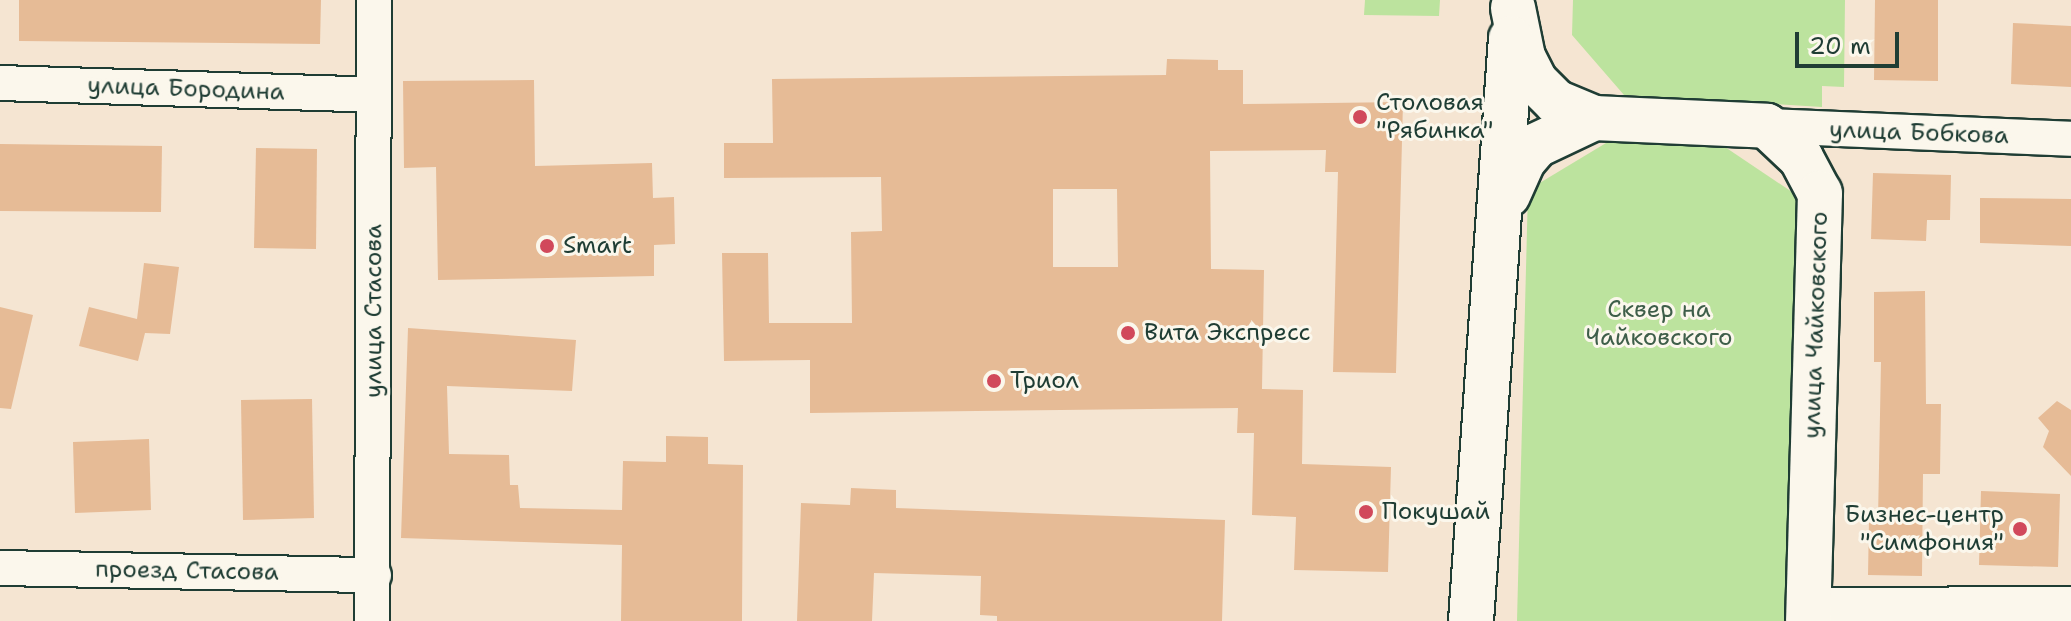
<!DOCTYPE html>
<meta charset="utf-8">
<style>
body{margin:0}
#map{position:relative;width:2071px;height:621px;overflow:hidden;background:#f5e5d2;font-family:"Shantell Sans",sans-serif}
div>[style]{position:absolute}
.green>*{inset:0;background:#bce39e}
.building>*{inset:0;background:#e6bb96}
.roads{filter:drop-shadow(2px 0 #1f3d34) drop-shadow(-2px 0 #1f3d34) drop-shadow(0 2px #1f3d34) drop-shadow(0 -2px #1f3d34)}
.minor>*{height:34px;margin:-17px;padding:0 17px;transform-origin:17px;border-radius:17px;background:#fbf7ec}
.secondary>*{height:44px;margin:-22px;padding:0 22px;transform-origin:22px;border-radius:22px;background:#fbf7ec}
.dots>*{width:22px;height:22px;translate:-50% -50%;box-sizing:border-box;border:4px solid #fbf7ec;border-radius:50%}
span{translate:-50% -50%;white-space:nowrap;text-align:center;line-height:1.15;-webkit-text-stroke:6px #fbf7ec;paint-order:stroke}
.street-label{font-size:24px;color:#1f3d34}
.poi-label{font-size:24px;color:#1f3d34}
.left{translate:0 -50%;text-align:left}
.right{translate:-100% -50%;text-align:right}
.park-label{font-size:24px;color:#3e5e49}
.scale{position:absolute;left:1795px;top:32px;width:104px;height:36px;box-sizing:border-box;border:4px solid #1f3d34;border-top:0;padding-left:10px;font-size:24px;line-height:28px;white-space:nowrap;color:#1f3d34;-webkit-text-stroke:6px #fbf7ec;paint-order:stroke}
</style>
<div id="map">
<div class="green">
<i style="clip-path:polygon(1365px 0,1440px 0,1439px 16px,1364px 15px)"></i>
<i style="clip-path:polygon(1573px 0,1845px 0,1844px 87px,1822px 86px,1822px 107px,1624px 95px,1572px 35px)"></i>
<i style="clip-path:polygon(1616px 137px,1722px 145px,1798px 196px,1785px 621px,1517px 621px,1528px 190px)"></i>
</div>
<div class="building">
<i style="clip-path:polygon(19px 0,321px 0,320px 44px,19px 41px)"></i>
<i style="clip-path:polygon(1875px 0,1938px 0,1938px 81px,1874px 80px)"></i>
<i style="clip-path:polygon(2013px 23px,2071px 26px,2071px 87px,2011px 84px)"></i>
<i style="clip-path:polygon(evenodd,1167px 59px,1218px 60px,1218px 70px,1243px 70px,1243px 104px,1403px 102px,1396px 373px,1333px 372px,1338px 172px,1325px 172px,1326px 150px,1210px 151px,1211px 269px,1264px 270px,1262px 389px,1303px 390px,1302px 464px,1391px 467px,1388px 572px,1294px 570px,1296px 517px,1252px 515px,1254px 433px,1237px 433px,1238px 408px,810px 413px,810px 360px,724px 361px,722px 253px,768px 253px,769px 323px,852px 323px,851px 232px,882px 231px,881px 177px,724px 178px,724px 143px,773px 143px,772px 79px,1166px 75px,1167px 59px,1053px 189px,1117px 189px,1118px 267px,1053px 267px,1053px 189px)"></i>
<i style="clip-path:polygon(534px 80px,535px 166px,652px 163px,653px 198px,674px 197px,675px 244px,654px 245px,654px 276px,438px 280px,436px 167px,404px 168px,403px 81px)"></i>
<i style="clip-path:polygon(0 144px,162px 146px,161px 212px,0 211px)"></i>
<i style="clip-path:polygon(256px 148px,317px 149px,316px 249px,254px 248px)"></i>
<i style="clip-path:polygon(1873px 173px,1951px 175px,1950px 220px,1927px 220px,1926px 241px,1871px 239px)"></i>
<i style="clip-path:polygon(1980px 198px,2071px 199px,2071px 246px,1980px 243px)"></i>
<i style="clip-path:polygon(144px 263px,179px 267px,170px 334px,145px 333px,138px 361px,79px 346px,89px 307px,137px 319px)"></i>
<i style="clip-path:polygon(1925px 291px,1926px 404px,1941px 404px,1940px 474px,1923px 474px,1922px 576px,1868px 575px,1869px 519px,1878px 519px,1881px 362px,1874px 362px,1874px 292px)"></i>
<i style="clip-path:polygon(0 307px,33px 315px,11px 409px,0 408px)"></i>
<i style="clip-path:polygon(408px 328px,576px 340px,572px 391px,447px 386px,449px 454px,509px 455px,510px 485px,518px 485px,520px 508px,622px 510px,623px 461px,666px 462px,666px 436px,708px 437px,708px 464px,743px 465px,742px 621px,621px 621px,622px 545px,401px 538px)"></i>
<i style="clip-path:polygon(312px 399px,314px 518px,243px 520px,241px 400px)"></i>
<i style="clip-path:polygon(2057px 401px,2071px 410px,2071px 476px,2043px 447px,2049px 431px,2038px 418px)"></i>
<i style="clip-path:polygon(149px 439px,151px 510px,75px 513px,73px 442px)"></i>
<i style="clip-path:polygon(851px 488px,896px 490px,896px 508px,1225px 520px,1222px 621px,997px 621px,997px 616px,980px 615px,981px 576px,874px 573px,872px 621px,797px 621px,801px 503px,850px 505px)"></i>
<i style="clip-path:polygon(1981px 491px,2060px 494px,2058px 567px,1979px 565px)"></i>
</div>
<div class="roads">
<div class="minor">
<i style="left:0;top:83px;width:373px;rotate:1.8deg"></i>
<i style="left:1767px;top:126px;width:304px;rotate:2.4deg"></i>
<i style="left:0;top:568px;width:374px;rotate:1.1deg"></i>
<i style="left:1808px;top:605px;width:263px;rotate:-0.2deg"></i>
<i style="left:372px;top:621px;width:621px;rotate:-89.82deg"></i>
</div>
<div class="secondary">
<i style="left:1513px;top:8px;width:50px;rotate:78.5deg"></i>
<i style="left:1523px;top:57px;width:28px;rotate:63deg"></i>
<i style="left:1536px;top:82px;width:28px;rotate:45deg"></i>
<i style="left:1556px;top:102px;width:41px;rotate:22.8deg"></i>
<i style="left:1594px;top:118px;width:173px;rotate:2.6deg"></i>
<i style="left:1767px;top:126px;width:47px;rotate:43.3deg"></i>
<i style="left:1801px;top:158px;width:40px;rotate:62deg"></i>
<i style="left:1820px;top:193px;width:428px;rotate:91.6deg"></i>
<i style="left:1508px;top:195px;width:37px;rotate:-66deg"></i>
<i style="left:1523px;top:161px;width:21px;rotate:-49deg"></i>
<i style="left:1537px;top:145px;width:63px;rotate:-25.3deg"></i>
<i style="left:1471px;top:621px;width:584px;rotate:-86.08deg"></i>
</div>
</div>
<div class="dots">
<i style="left:1360px;top:117px;background:#d1495b"></i>
<i style="left:547px;top:246px;background:#d1495b"></i>
<i style="left:1128px;top:333px;background:#d1495b"></i>
<i style="left:994px;top:381px;background:#d1495b"></i>
<i style="left:1366px;top:512px;background:#d1495b"></i>
<i style="left:2020px;top:529px;background:#d1495b"></i>
</div>
<div class="street-label">
<span style="left:186px;top:89px;rotate:2deg">улица Бородина</span>
<span style="left:1919px;top:133px;rotate:2deg">улица Бобкова</span>
<span style="left:374px;top:311px;rotate:-90deg">улица Стасова</span>
<span style="left:1816px;top:325px;rotate:-88deg">улица Чайковского</span>
<span style="left:187px;top:571px;rotate:1deg">проезд Стасова</span>
</div>
<div class="poi-label">
<span class="left" style="left:1376px;top:117px">Столовая<br>"Рябинка"</span>
<span class="left" style="left:563px;top:246px">Smart</span>
<span class="left" style="left:1144px;top:333px">Вита Экспресс</span>
<span class="left" style="left:1010px;top:381px">Триол</span>
<span class="left" style="left:1382px;top:512px">Покушай</span>
<span class="right" style="left:2004px;top:529px">Бизнес-центр<br>"Симфония"</span>
</div>
<div class="park-label">
<span style="left:1659px;top:324px">Сквер на<br>Чайковского</span>
</div>
<div class="scale">20 m</div>
</div>
